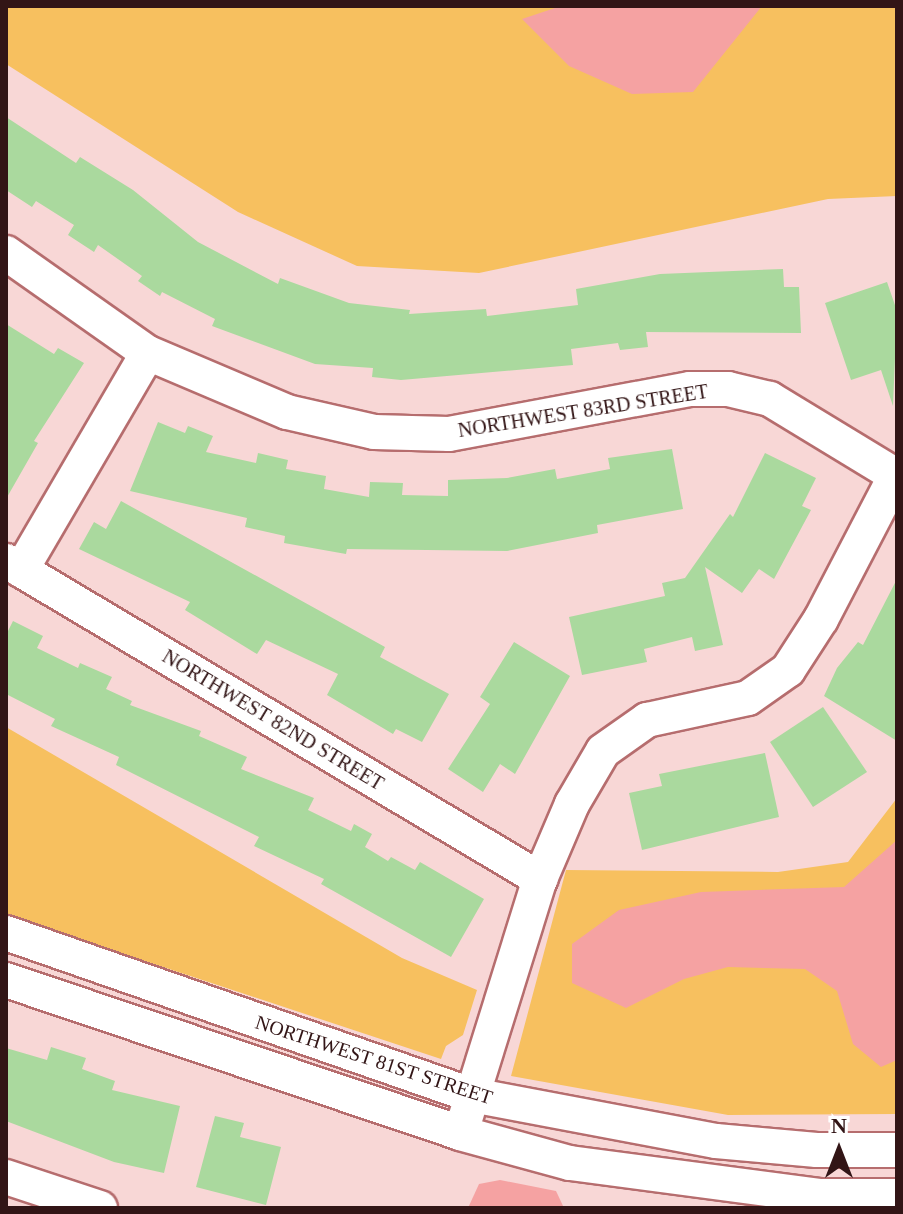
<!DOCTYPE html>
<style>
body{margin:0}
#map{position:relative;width:903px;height:1214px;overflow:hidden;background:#f8d7d6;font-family:"Times New Roman",serif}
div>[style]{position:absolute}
.green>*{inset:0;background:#f7c05f}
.water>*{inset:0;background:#f5a2a2}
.building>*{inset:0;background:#aad99e}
.roads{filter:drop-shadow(2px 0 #b66d6e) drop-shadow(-2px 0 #b66d6e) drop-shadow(0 2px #b66d6e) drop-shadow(0 -2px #b66d6e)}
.minor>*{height:34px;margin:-17px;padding:0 17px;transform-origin:17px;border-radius:17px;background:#fff}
span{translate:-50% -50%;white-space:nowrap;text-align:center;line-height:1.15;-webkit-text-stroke:6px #fff;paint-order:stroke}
.street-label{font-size:20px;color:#321516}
.frame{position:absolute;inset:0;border:8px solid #321516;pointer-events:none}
.north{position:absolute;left:799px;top:1110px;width:80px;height:80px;-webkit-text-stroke:6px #fff;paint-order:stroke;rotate:0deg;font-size:22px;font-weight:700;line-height:32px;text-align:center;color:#321516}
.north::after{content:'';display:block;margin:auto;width:28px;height:36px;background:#321516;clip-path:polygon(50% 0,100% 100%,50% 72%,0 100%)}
</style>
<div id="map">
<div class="green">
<i style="clip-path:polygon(6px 6px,897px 6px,897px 196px,828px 199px,479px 273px,357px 266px,238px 212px,6px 64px)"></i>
<i style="clip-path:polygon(6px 727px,402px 958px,477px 990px,463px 1035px,446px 1046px,441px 1059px,6px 915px)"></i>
<i style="clip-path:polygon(897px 798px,897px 1114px,728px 1115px,511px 1076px,566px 870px,778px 872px,848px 862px)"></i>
</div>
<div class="water">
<i style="clip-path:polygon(561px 6px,762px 6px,693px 92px,632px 94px,569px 66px,522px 19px)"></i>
<i style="clip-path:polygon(897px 840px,897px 1060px,881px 1067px,853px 1044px,837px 991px,805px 969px,728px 967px,684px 979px,626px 1008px,572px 983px,572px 944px,619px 910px,701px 892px,844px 887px)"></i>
<i style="clip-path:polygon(500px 1180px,556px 1191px,564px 1208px,468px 1208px,479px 1184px)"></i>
</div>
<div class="building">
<i style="clip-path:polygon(6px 117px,76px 163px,80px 157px,133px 190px,198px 242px,278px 284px,280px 278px,349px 303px,410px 310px,409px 314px,486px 309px,487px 316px,578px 305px,576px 289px,660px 274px,783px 269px,784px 287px,799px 287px,801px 333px,646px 332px,648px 347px,620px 350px,618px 343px,571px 349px,573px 365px,401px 380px,372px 377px,373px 368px,315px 364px,212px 326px,215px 319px,162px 292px,160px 296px,138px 281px,142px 276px,98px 245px,94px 252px,68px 235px,74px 225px,36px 201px,32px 207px,6px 190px)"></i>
<i style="clip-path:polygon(887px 282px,897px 311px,893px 406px,881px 370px,851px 380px,825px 303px)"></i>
<i style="clip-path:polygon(6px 324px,54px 354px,58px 348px,84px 363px,34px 441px,38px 443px,6px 499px)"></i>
<i style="clip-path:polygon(158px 422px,185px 433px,188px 426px,213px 436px,206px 452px,256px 463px,258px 453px,288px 460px,286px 469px,326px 476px,324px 489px,369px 497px,370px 482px,403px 483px,402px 495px,448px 496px,448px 480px,507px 478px,555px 469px,557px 479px,610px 469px,608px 458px,672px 449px,683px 509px,597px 525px,598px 533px,507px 551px,347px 549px,346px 554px,284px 543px,285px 536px,245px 527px,247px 518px,130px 491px)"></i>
<i style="clip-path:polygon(765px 453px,816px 478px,802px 506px,811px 510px,774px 579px,759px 569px,742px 593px,705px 567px,723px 645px,695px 651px,692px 637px,644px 649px,647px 662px,582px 675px,569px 617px,665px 596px,662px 583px,685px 578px,730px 514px,733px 517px)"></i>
<i style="clip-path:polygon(121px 501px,385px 647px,380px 657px,449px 694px,422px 742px,396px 729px,393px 734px,327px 695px,338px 674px,266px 640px,257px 654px,185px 610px,190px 602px,79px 549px,94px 522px,106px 529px)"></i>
<i style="clip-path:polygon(897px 579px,897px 741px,824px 696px,837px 668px,858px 642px,863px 645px)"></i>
<i style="clip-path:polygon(13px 621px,43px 636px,37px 648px,78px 668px,80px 663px,112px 677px,106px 689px,132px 701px,130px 705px,201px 731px,199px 736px,247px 757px,241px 769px,314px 798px,308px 810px,351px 831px,354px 824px,372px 834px,365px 847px,388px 861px,391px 857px,415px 870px,420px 862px,484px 899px,451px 957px,321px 884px,324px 879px,254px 846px,259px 837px,116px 765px,119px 757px,51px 726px,55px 719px,6px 694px,6px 635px)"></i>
<i style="clip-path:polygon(514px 642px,570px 676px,515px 774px,500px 764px,483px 792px,448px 769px,490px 704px,480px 697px)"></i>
<i style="clip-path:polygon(823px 707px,867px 772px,813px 807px,770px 742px)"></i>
<i style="clip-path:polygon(765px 753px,779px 817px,642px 850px,629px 793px,662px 786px,659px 774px)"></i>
<i style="clip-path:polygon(51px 1047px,86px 1058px,82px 1069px,115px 1081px,112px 1090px,180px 1106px,164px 1173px,114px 1162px,6px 1121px,6px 1048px,47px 1060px)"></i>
<i style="clip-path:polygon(215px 1116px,244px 1123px,240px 1137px,281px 1147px,266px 1205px,196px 1187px)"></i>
</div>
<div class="roads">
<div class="minor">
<i style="left:6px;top:253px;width:174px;rotate:35.2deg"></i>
<i style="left:148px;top:353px;width:151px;rotate:23deg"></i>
<i style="left:287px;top:412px;width:89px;rotate:12.9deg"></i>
<i style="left:374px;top:432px;width:75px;rotate:1.5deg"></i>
<i style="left:449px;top:434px;width:245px;rotate:-10.6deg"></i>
<i style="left:690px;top:389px;width:38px"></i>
<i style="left:728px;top:389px;width:43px;rotate:13.4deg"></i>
<i style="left:770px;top:399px;width:146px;rotate:31.3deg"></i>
<i style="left:6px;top:561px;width:622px;rotate:30.77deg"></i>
<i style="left:21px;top:570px;width:251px;rotate:-59.7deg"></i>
<i style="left:6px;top:933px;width:493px;rotate:19.2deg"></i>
<i style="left:472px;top:1095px;width:248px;rotate:10.7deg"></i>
<i style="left:716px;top:1141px;width:101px;rotate:5.1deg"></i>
<i style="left:817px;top:1150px;width:80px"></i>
<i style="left:6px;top:980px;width:479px;rotate:18.6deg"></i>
<i style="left:460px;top:1133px;width:114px;rotate:15.3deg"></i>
<i style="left:570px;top:1163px;width:253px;rotate:7.5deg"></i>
<i style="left:821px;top:1196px;width:76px"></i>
<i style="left:466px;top:1116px;width:248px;rotate:-72.7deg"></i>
<i style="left:540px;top:879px;width:82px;rotate:-66.9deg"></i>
<i style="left:572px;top:804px;width:61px;rotate:-59.7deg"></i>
<i style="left:603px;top:751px;width:54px;rotate:-35.2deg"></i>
<i style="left:647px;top:720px;width:103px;rotate:-12.3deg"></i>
<i style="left:748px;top:698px;width:49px;rotate:-35deg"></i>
<i style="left:788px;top:670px;width:61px;rotate:-57.1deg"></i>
<i style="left:821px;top:619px;width:165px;rotate:-62.5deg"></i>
<i style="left:6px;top:1177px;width:99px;rotate:18.3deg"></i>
</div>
</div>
<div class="street-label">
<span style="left:583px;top:411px;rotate:-9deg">NORTHWEST 83RD STREET</span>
<span style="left:273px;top:720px;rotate:31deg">NORTHWEST 82ND STREET</span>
<span style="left:374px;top:1060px;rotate:18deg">NORTHWEST 81ST STREET</span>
</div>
<div class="frame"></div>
<div class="north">N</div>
</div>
